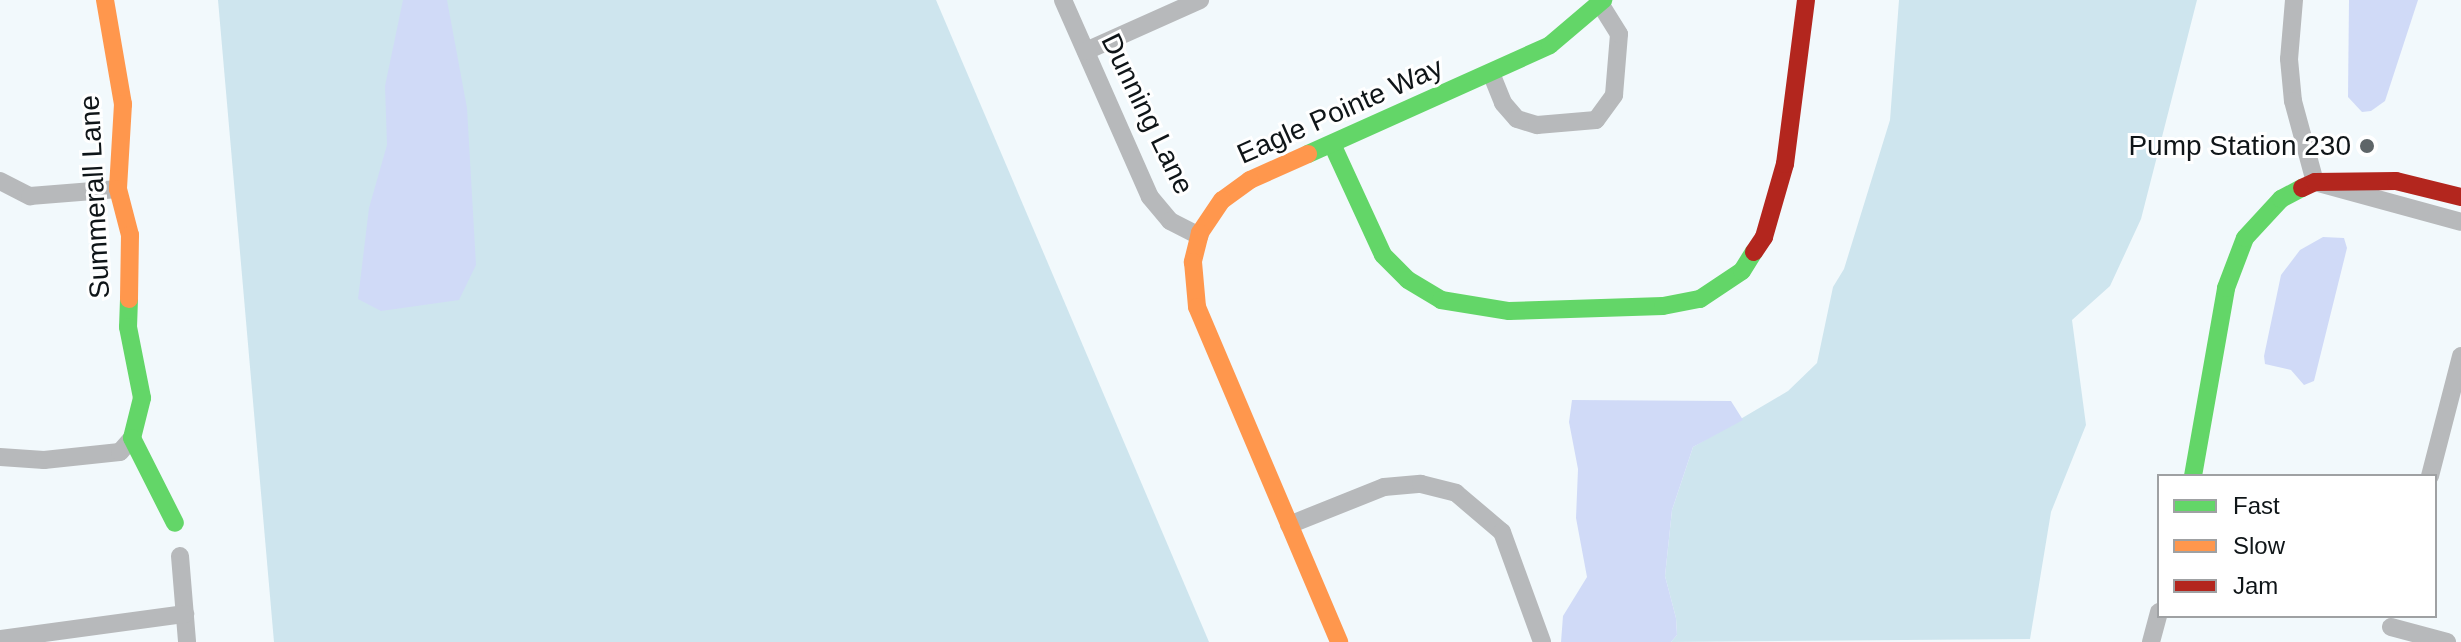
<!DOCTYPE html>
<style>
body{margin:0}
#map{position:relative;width:2461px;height:642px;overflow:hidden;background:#f2f9fc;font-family:Helvetica,sans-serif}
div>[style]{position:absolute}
.green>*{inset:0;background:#cee5ee}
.water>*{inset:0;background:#d0daf7}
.street>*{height:18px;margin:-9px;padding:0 9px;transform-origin:9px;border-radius:9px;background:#b7b9bb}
.fast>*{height:18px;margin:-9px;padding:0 9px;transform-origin:9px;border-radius:9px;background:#63d668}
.slow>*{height:18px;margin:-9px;padding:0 9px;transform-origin:9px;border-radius:9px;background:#ff974d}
.jam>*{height:18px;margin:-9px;padding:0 9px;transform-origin:9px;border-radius:9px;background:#b3261e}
.dots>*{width:22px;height:22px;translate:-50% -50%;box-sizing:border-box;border:4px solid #fff;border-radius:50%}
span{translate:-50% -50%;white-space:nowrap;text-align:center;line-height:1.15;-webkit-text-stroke:6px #fff;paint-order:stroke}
.street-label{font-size:28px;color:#0f1518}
.poi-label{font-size:28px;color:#0f1518}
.right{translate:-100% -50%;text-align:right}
.legend{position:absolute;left:2157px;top:474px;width:280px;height:144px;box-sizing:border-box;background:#fff;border:2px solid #9fa1a3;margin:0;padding:10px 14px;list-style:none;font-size:24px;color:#0f1518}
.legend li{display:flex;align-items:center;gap:16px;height:40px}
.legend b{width:40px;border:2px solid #9fa1a3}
</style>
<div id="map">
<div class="green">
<i style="clip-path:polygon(218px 0,936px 0,1209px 642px,274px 642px)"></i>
<i style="clip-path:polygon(1899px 0,2197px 0,2141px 219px,2110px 286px,2072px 320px,2086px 425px,2051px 512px,2030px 639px,1671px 642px,1677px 635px,1676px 618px,1665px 576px,1672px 510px,1693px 447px,1788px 391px,1817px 363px,1833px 287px,1844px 269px,1890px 120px)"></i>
</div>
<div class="water">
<i style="clip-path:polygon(403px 0,447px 0,467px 108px,476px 265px,459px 300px,381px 311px,358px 299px,369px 208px,387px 145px,385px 86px)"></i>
<i style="clip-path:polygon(2349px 0,2418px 0,2385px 101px,2371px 111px,2362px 112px,2348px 97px)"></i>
<i style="clip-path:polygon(2323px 237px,2344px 238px,2347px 248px,2314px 381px,2304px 385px,2291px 370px,2265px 364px,2264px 356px,2281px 275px,2300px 250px)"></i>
<i style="clip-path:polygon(1572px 400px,1731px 401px,1743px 420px,1693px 447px,1672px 510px,1665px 576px,1676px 618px,1677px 635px,1671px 642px,1561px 642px,1563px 616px,1587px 577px,1576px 518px,1578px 469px,1569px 422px)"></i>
</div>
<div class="street">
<i style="left:1063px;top:0;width:215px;rotate:66.2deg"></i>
<i style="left:1150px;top:197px;width:31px;rotate:50deg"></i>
<i style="left:1170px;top:221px;width:33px;rotate:27deg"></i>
<i style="left:2294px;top:0;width:59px;rotate:94.8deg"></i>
<i style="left:2289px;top:59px;width:42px;rotate:84.6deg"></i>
<i style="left:2293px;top:101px;width:84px;rotate:74.8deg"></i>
<i style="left:2315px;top:182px;width:151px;rotate:15.3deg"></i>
<i style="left:1086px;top:51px;width:125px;rotate:-24.1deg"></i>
<i style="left:1491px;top:73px;width:32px;rotate:68deg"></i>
<i style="left:1503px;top:103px;width:21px;rotate:49deg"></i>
<i style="left:1517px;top:119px;width:21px;rotate:17deg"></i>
<i style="left:1537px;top:125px;width:59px;rotate:-4.8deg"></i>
<i style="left:1596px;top:120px;width:31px;rotate:-54deg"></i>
<i style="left:1614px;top:95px;width:61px;rotate:-85.3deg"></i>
<i style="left:1619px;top:34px;width:36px;rotate:-122deg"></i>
<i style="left:0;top:181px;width:34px;rotate:27deg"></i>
<i style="left:30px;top:196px;width:88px;rotate:-4.5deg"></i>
<i style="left:0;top:457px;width:44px;rotate:3.9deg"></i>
<i style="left:44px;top:460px;width:76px;rotate:-6deg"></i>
<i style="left:120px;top:452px;width:18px;rotate:-49deg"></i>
<i style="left:2430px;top:476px;width:124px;rotate:-75.5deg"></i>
<i style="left:1289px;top:525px;width:102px;rotate:-21.8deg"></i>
<i style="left:1384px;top:487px;width:37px;rotate:-5deg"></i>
<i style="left:1421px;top:484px;width:36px;rotate:14deg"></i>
<i style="left:1456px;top:493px;width:60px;rotate:40.3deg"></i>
<i style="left:1502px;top:532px;width:117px;rotate:70deg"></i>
<i style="left:180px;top:556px;width:86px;rotate:85.3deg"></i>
<i style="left:2391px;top:627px;width:58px;rotate:15deg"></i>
<i style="left:0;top:639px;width:187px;rotate:-7.7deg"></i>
<i style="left:2151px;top:642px;width:31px;rotate:-75deg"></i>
</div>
<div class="fast">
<i style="left:1332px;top:144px;width:122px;rotate:65.3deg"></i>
<i style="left:1383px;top:255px;width:35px;rotate:45deg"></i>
<i style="left:1408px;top:280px;width:39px;rotate:31deg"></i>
<i style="left:1441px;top:300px;width:69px;rotate:9.2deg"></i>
<i style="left:1509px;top:311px;width:154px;rotate:-1.9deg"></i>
<i style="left:1663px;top:306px;width:38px;rotate:-11deg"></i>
<i style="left:1700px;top:299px;width:50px;rotate:-33.7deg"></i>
<i style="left:1742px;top:271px;width:22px;rotate:-58deg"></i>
<i style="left:1308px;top:154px;width:265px;rotate:-24.2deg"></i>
<i style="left:1550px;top:45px;width:70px;rotate:-40.3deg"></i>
<i style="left:129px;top:299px;width:28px;rotate:92deg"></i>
<i style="left:128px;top:327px;width:72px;rotate:78.8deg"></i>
<i style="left:142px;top:398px;width:41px;rotate:104deg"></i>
<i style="left:132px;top:438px;width:95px;rotate:63.2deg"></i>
<i style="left:2193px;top:476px;width:191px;rotate:-80deg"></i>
<i style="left:2226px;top:288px;width:53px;rotate:-69.2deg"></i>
<i style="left:2245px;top:238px;width:53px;rotate:-47.3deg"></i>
<i style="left:2281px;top:199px;width:24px;rotate:-28deg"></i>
</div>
<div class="slow">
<i style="left:105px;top:0;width:106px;rotate:80.2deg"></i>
<i style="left:123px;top:104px;width:85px;rotate:93.4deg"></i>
<i style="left:118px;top:189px;width:48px;rotate:75.4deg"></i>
<i style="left:130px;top:235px;width:64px;rotate:90.9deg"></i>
<i style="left:1308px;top:154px;width:64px;rotate:155.9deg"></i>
<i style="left:1250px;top:180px;width:34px;rotate:144deg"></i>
<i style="left:1222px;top:200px;width:40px;rotate:124deg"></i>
<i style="left:1200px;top:233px;width:30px;rotate:104deg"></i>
<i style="left:1193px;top:262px;width:45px;rotate:84.9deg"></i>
<i style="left:1197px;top:307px;width:364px;rotate:67deg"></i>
</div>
<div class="jam">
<i style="left:2302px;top:188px;width:14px;rotate:-25deg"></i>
<i style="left:2315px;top:182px;width:81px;rotate:-0.7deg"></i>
<i style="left:2396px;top:181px;width:67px;rotate:13.8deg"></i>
<i style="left:1754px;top:252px;width:18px;rotate:-56deg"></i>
<i style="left:1764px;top:237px;width:76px;rotate:-74deg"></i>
<i style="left:1785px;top:164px;width:165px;rotate:-82.7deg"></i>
</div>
<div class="dots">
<i style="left:2367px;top:146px;background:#5e6568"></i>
</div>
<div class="street-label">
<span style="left:1340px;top:111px;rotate:-24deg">Eagle Pointe Way</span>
<span style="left:1147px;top:114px;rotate:64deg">Dunning Lane</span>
<span style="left:95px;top:197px;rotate:-93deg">Summerall Lane</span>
</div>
<div class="poi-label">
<span class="right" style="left:2351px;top:146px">Pump Station 230</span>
</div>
<ul class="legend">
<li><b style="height:10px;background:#63d668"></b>Fast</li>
<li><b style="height:10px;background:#ff974d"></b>Slow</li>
<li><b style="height:10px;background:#b3261e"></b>Jam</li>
</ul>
</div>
